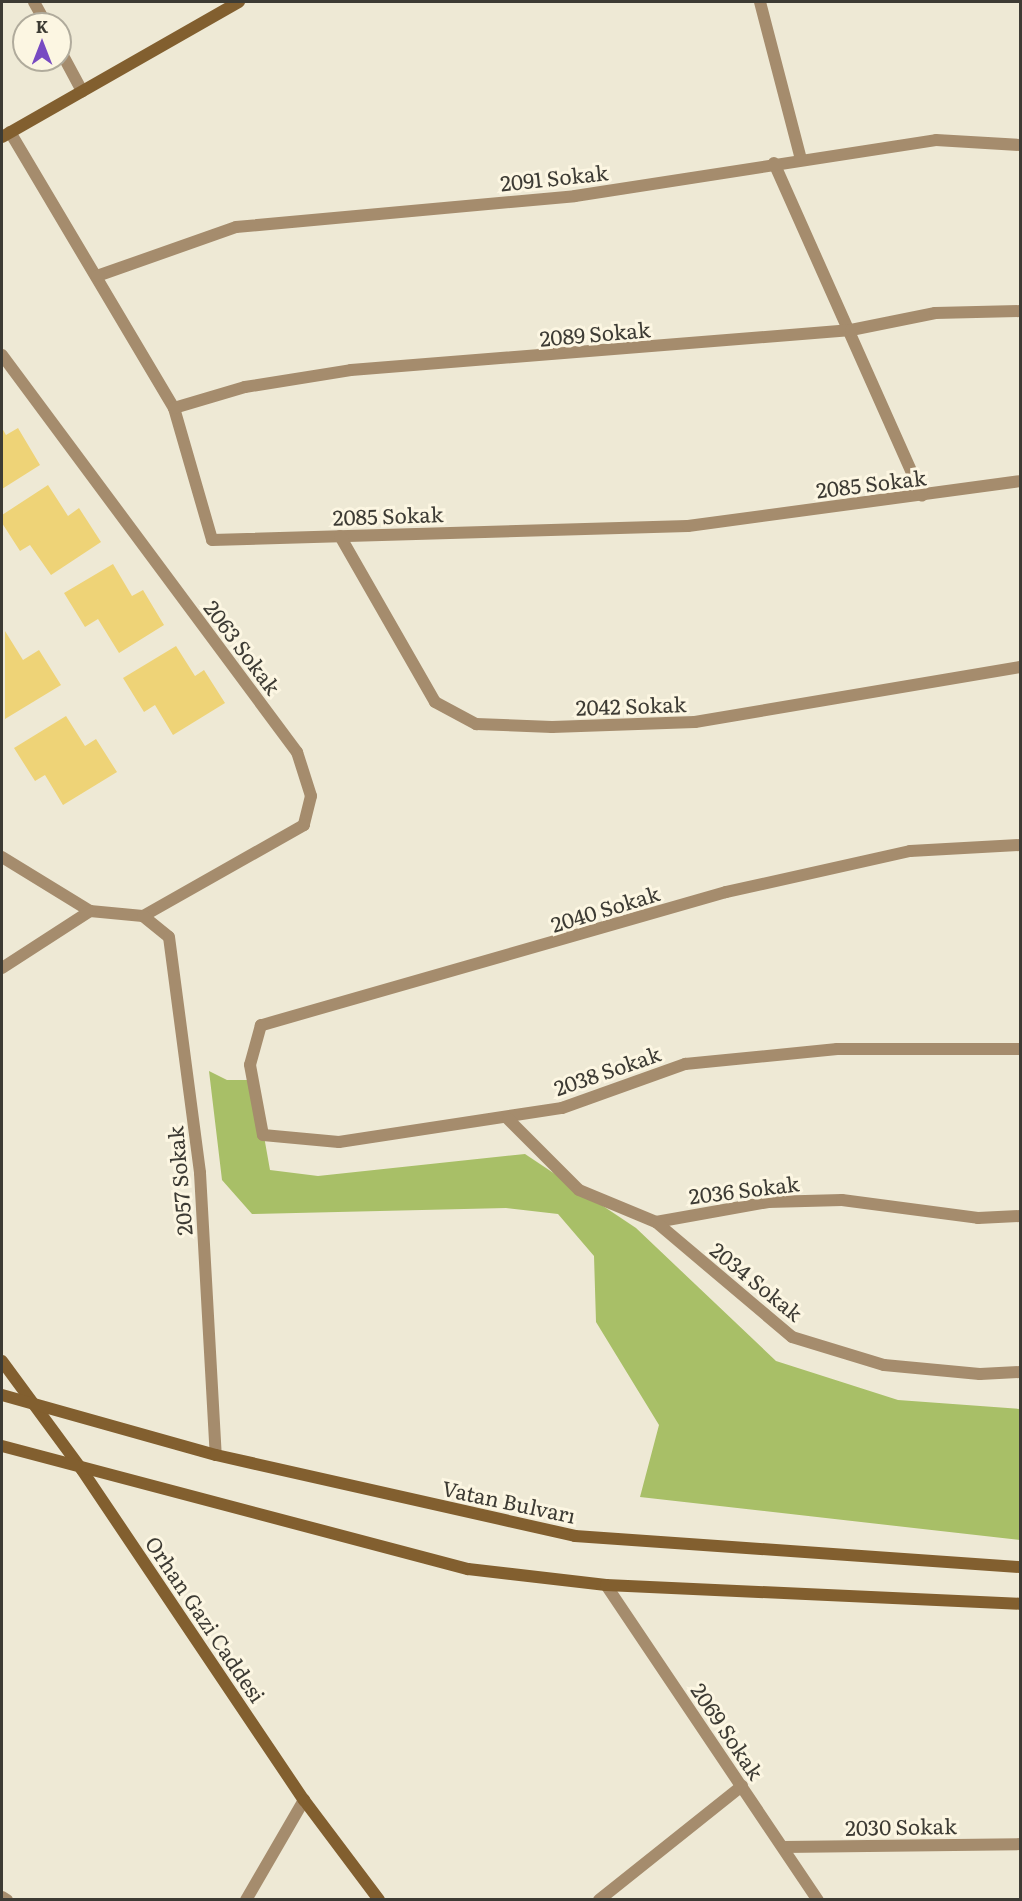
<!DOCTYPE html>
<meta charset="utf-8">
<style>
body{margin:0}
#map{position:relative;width:1022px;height:1901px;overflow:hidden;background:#eee9d5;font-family:Literata,serif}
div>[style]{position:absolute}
.forest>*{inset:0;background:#a8bf67}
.building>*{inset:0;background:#eed377}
.street>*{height:12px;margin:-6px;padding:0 6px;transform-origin:6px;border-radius:6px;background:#a58c6d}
.secondary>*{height:12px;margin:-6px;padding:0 6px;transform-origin:6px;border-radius:6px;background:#825f2f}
span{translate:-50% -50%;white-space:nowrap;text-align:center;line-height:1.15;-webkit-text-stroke:6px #fcf6e2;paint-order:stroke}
.street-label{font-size:21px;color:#3d3b34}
.frame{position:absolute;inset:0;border:3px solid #3d3b34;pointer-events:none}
.north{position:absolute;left:12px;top:12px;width:60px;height:60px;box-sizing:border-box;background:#fcf6e2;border:2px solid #b0ab9c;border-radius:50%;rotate:0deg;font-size:16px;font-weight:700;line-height:24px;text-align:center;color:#3d3b34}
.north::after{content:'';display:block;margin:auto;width:21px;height:27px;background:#784ac2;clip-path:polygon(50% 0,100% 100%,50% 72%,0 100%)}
</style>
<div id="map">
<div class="forest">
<i style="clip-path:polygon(209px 1071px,227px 1080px,254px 1080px,270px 1170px,318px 1176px,525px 1154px,636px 1228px,776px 1361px,898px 1400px,1020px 1409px,1020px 1540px,640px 1497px,659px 1425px,596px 1322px,594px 1256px,558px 1214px,506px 1208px,252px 1214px,222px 1180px)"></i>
</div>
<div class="building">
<i style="clip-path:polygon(2px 428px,6px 435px,18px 428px,40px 465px,2px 489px)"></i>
<i style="clip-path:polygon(48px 485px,68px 516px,79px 508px,101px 542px,51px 575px,30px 545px,20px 551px,2px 523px,2px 515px)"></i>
<i style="clip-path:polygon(113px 564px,132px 596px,143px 590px,164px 625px,119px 653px,98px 619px,85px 627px,64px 593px)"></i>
<i style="clip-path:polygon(5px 631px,23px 660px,39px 650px,61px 685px,5px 719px)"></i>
<i style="clip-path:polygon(176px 646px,195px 676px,204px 670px,225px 703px,173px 735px,155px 705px,144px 712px,123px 678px)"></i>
<i style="clip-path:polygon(66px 716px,85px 746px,96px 739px,117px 772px,63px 805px,45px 775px,35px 781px,14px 748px)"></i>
</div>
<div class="street">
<i style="left:34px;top:2px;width:25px;rotate:61deg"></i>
<i style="left:760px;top:2px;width:162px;rotate:75.4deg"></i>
<i style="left:60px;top:50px;width:47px;rotate:61.8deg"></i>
<i style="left:10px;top:132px;width:321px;rotate:59.3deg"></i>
<i style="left:174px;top:408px;width:137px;rotate:73.9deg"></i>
<i style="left:212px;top:540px;width:476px;rotate:-1.7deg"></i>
<i style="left:688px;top:526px;width:335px;rotate:-7.7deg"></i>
<i style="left:774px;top:163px;width:364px;rotate:66deg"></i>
<i style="left:97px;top:276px;width:147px;rotate:-19.4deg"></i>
<i style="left:236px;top:227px;width:340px;rotate:-5.2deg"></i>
<i style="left:575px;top:196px;width:365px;rotate:-8.8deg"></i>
<i style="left:936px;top:140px;width:84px;rotate:3.4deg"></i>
<i style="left:2px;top:355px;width:495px;rotate:53.4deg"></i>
<i style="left:297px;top:752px;width:46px;rotate:72.3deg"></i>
<i style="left:311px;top:796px;width:30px;rotate:104deg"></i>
<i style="left:304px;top:825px;width:185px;rotate:150.5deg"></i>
<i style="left:174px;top:408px;width:74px;rotate:-16.5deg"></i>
<i style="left:245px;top:387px;width:107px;rotate:-9.1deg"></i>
<i style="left:351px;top:370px;width:502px;rotate:-4.57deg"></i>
<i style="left:851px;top:330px;width:86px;rotate:-11.4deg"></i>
<i style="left:935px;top:313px;width:85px;rotate:-1.3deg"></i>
<i style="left:340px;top:536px;width:191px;rotate:60.2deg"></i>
<i style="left:435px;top:702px;width:47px;rotate:28.2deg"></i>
<i style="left:476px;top:724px;width:76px;rotate:2.3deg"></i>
<i style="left:552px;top:727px;width:143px;rotate:-2deg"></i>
<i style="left:695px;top:722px;width:330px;rotate:-9.6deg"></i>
<i style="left:1020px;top:845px;width:110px;rotate:176.9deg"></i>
<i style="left:910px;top:851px;width:189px;rotate:167.4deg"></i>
<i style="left:726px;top:892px;width:484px;rotate:164deg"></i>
<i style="left:261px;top:1025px;width:41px;rotate:105.4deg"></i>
<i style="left:250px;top:1065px;width:71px;rotate:79.5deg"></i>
<i style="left:263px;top:1135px;width:76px;rotate:5.3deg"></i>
<i style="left:339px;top:1142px;width:226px;rotate:-8.7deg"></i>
<i style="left:562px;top:1108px;width:131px;rotate:-19.7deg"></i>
<i style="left:685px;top:1064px;width:153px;rotate:-5.6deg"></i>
<i style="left:837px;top:1049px;width:183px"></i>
<i style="left:2px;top:857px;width:103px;rotate:31.5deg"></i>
<i style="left:90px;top:911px;width:53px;rotate:5.4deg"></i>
<i style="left:143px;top:916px;width:33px;rotate:39deg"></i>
<i style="left:169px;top:937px;width:238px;rotate:82.5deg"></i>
<i style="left:200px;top:1173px;width:282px;rotate:86.8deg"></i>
<i style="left:2px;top:968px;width:105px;rotate:-32.9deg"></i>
<i style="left:508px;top:1119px;width:100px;rotate:45deg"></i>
<i style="left:579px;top:1190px;width:83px;rotate:22.6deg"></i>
<i style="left:656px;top:1222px;width:114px;rotate:-10.1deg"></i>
<i style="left:768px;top:1202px;width:74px;rotate:-1.5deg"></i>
<i style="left:842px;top:1200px;width:137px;rotate:7.5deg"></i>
<i style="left:978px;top:1218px;width:42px;rotate:-2.7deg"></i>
<i style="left:656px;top:1222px;width:178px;rotate:40.2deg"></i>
<i style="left:792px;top:1337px;width:96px;rotate:16.9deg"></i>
<i style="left:884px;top:1365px;width:96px;rotate:5.4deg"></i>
<i style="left:980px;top:1374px;width:40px;rotate:-2.9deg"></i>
<i style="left:606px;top:1585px;width:380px;rotate:56.1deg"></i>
<i style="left:783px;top:1847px;width:237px;rotate:-0.7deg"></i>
<i style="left:2px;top:1897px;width:6px;rotate:31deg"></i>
<i style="left:246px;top:1900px;width:116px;rotate:-59.9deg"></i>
<i style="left:599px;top:1900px;width:183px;rotate:-38.6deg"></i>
</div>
<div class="secondary">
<i style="left:2px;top:137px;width:273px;rotate:-29.7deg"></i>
<i style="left:2px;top:1361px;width:135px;rotate:53.7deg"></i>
<i style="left:82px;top:1470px;width:398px;rotate:56.1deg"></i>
<i style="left:304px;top:1800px;width:125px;rotate:53.1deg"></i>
<i style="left:2px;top:1395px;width:222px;rotate:15.7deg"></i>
<i style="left:216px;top:1455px;width:368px;rotate:12.7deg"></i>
<i style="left:575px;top:1536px;width:446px;rotate:4deg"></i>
<i style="left:2px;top:1446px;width:482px;rotate:14.8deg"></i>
<i style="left:468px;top:1569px;width:139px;rotate:6.6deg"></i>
<i style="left:606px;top:1585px;width:414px;rotate:2.6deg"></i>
</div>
<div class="street-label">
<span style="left:554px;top:177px;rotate:-6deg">2091 Sokak</span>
<span style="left:595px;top:333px;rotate:-5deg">2089 Sokak</span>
<span style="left:871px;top:483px;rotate:-7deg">2085 Sokak</span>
<span style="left:388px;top:515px;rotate:-2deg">2085 Sokak</span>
<span style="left:243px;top:647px;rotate:53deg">2063 Sokak</span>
<span style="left:631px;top:705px;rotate:-2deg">2042 Sokak</span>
<span style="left:605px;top:908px;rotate:-17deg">2040 Sokak</span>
<span style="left:607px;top:1070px;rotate:-19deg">2038 Sokak</span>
<span style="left:179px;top:1181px;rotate:-95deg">2057 Sokak</span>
<span style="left:744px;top:1189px;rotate:-7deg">2036 Sokak</span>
<span style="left:757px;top:1281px;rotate:39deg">2034 Sokak</span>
<span style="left:509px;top:1501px;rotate:12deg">Vatan Bulvarı</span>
<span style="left:206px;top:1619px;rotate:56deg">Orhan Gazi Caddesi</span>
<span style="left:728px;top:1731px;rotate:56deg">2069 Sokak</span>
<span style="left:901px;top:1826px;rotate:-1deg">2030 Sokak</span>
</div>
<div class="frame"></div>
<div class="north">K</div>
</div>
